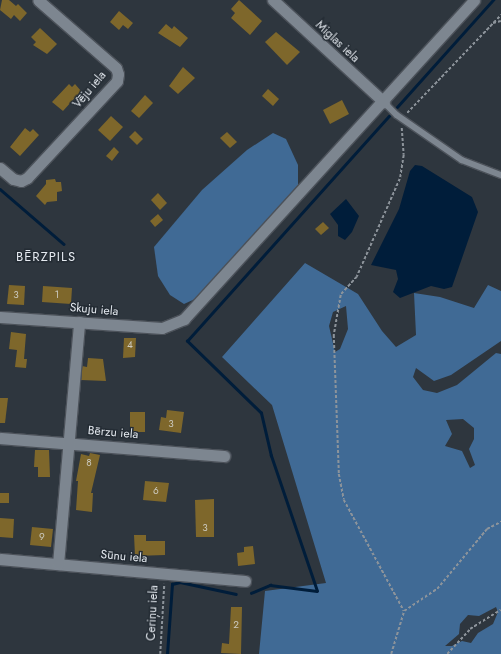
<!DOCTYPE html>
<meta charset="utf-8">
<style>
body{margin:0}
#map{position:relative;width:501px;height:654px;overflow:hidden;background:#2e363e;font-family:Jost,sans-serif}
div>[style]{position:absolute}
.forest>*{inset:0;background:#406a95}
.water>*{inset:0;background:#001d3a}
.stream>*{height:2.5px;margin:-1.25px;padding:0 1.25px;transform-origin:1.25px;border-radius:1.25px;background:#001d3a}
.building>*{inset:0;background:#7e672b}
.path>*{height:1.5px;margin-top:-0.75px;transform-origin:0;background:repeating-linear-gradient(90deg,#8d949b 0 3px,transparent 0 5px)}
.roads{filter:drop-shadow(1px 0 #4c525a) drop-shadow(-1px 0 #4c525a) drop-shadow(0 1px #4c525a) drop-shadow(0 -1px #4c525a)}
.lane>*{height:5.5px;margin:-2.75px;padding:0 2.75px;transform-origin:2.75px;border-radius:2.75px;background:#7d8690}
.street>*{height:11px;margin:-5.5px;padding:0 5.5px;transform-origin:5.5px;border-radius:5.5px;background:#7d8690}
span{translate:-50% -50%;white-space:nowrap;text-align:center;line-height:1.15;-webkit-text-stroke:3px #242c34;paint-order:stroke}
.number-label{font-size:10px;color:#cbc9bf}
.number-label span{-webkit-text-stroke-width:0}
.street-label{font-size:12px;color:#e5eaf0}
.neighbourhood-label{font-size:13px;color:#e5eaf0;letter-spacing:1px}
</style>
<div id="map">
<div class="forest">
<i style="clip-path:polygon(273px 133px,286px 139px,298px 165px,298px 185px,195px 299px,184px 304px,170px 295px,158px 276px,154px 247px,202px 190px,247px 150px)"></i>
<i style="clip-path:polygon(evenodd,305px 263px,358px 294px,382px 331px,396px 347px,416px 335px,414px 293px,440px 297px,474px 308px,488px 285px,501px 291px,501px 341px,451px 375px,434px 381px,416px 368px,413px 377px,423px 390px,437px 393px,457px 385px,496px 353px,501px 354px,501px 654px,259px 654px,265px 591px,326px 583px,272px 405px,222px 357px,305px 263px,346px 306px,348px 329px,340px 349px,335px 352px,329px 326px,333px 312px,346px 306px,305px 263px,463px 419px,474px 428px,474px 439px,469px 449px,475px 465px,470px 468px,462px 451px,445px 446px,452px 434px,446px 420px,463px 419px,305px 263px,496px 607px,498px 612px,493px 624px,478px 633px,471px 643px,462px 641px,452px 646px,445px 646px,459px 634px,460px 624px,468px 615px,479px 616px,496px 607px)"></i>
</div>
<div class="water">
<i style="clip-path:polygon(415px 165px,422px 166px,472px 197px,478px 212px,452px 287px,444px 289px,431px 286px,400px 298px,393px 292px,398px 279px,396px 270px,371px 265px,399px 209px,410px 171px)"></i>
<i style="clip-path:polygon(346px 199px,359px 216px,352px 232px,345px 240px,338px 236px,338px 225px,330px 214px)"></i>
</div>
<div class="stream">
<i style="left:397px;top:107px;width:144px;rotate:-48.1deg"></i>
<i style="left:0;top:189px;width:84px;rotate:40.7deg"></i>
<i style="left:251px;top:593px;width:21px;rotate:-23deg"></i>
<i style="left:270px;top:585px;width:47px;rotate:7.3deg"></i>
<i style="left:317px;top:591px;width:143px;rotate:-108.8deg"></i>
<i style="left:271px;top:456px;width:44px;rotate:-103.1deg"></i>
<i style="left:261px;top:413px;width:103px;rotate:-135.8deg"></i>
<i style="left:187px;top:341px;width:302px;rotate:-48.1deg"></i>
<i style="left:167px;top:654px;width:70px;rotate:-85.9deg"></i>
<i style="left:172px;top:584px;width:8px;rotate:-14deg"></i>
<i style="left:180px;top:582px;width:57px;rotate:12.1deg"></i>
</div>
<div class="building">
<i style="clip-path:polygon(2px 0,9px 0,16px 6px,18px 4px,27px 13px,20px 21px,14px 15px,11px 19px,0 10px)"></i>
<i style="clip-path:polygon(239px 0,262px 21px,250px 35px,231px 18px,235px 13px,231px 9px)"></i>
<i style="clip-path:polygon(119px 11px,133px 23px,128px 29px,123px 25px,119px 30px,110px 22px)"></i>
<i style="clip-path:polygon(166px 24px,172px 29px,174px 26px,188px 38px,180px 47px,158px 33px)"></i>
<i style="clip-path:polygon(40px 28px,57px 44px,47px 54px,33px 45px,36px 42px,31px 37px)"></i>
<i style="clip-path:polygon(276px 32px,300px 52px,287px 65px,265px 42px)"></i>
<i style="clip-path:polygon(183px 67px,195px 78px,178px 94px,169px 86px)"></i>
<i style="clip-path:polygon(69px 84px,72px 87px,75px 84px,81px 91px,63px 111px,52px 102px)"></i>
<i style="clip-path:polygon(268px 89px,279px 99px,273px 106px,262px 96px)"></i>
<i style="clip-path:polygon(145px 95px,153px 103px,139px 118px,131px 111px)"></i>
<i style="clip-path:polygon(342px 100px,349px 114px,330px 124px,323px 110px)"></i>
<i style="clip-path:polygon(111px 116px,123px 127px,110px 141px,98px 130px)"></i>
<i style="clip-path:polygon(25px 128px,30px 132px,33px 129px,39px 135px,20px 156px,10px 147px)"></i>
<i style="clip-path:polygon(135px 131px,143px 139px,137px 145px,129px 137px)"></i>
<i style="clip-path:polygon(227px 132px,237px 142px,230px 148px,220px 138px)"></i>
<i style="clip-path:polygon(114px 147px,119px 152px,112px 161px,106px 156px)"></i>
<i style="clip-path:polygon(55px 179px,56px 182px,61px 182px,62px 191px,57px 192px,57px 201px,47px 202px,45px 205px,36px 196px,46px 184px,46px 180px)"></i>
<i style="clip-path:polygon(158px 193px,167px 203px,160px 210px,151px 200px)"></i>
<i style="clip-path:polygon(158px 214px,163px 220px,155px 227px,150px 221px)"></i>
<i style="clip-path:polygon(323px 222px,329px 228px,321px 235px,315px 229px)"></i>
<i style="clip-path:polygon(9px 285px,25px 286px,24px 305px,7px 304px)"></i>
<i style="clip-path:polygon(43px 286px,72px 288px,71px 304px,42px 302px)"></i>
<i style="clip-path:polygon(11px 332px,26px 334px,24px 359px,27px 359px,26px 368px,15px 367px,17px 350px,9px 349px)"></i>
<i style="clip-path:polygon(124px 338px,136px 338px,135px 357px,123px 358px)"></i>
<i style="clip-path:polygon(88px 358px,103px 359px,106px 381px,81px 380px,82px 366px,87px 367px)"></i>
<i style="clip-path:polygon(0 398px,8px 398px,5px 423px,0 423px)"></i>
<i style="clip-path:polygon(167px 410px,184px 412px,181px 433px,159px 430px,161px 417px,166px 418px)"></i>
<i style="clip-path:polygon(130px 412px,145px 412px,145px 432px,130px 432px)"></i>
<i style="clip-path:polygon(35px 450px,49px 450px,50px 477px,38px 477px,38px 467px,34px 467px)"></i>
<i style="clip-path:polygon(90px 453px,100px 455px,91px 493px,93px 493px,92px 512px,76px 510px,78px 481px,76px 481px,81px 454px,89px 456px)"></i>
<i style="clip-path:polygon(145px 481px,169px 483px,166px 502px,143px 500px)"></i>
<i style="clip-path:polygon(0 493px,9px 493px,9px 503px,0 503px)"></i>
<i style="clip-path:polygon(214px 499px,214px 537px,196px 537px,195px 500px)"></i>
<i style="clip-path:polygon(0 518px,14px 519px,13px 538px,0 537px)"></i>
<i style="clip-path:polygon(32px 527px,53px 529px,51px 547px,30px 545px)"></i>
<i style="clip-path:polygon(134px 535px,146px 535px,146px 541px,165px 541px,165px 555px,135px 556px)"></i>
<i style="clip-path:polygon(253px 546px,255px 564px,238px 566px,237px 553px,244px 552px,244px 547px)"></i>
<i style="clip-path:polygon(231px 607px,242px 607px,241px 654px,221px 653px,222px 643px,229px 644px)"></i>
</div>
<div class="path">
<i style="left:493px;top:23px;width:8px;rotate:-14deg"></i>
<i style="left:407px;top:113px;width:136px;rotate:-46.2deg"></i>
<i style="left:402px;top:128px;width:27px;rotate:86deg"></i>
<i style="left:404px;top:155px;width:24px;rotate:99deg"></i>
<i style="left:400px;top:179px;width:107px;rotate:113.7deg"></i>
<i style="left:357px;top:277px;width:24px;rotate:132deg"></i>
<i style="left:341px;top:295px;width:41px;rotate:99.9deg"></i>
<i style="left:334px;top:335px;width:139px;rotate:87.9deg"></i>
<i style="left:339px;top:474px;width:26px;rotate:79deg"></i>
<i style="left:344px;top:500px;width:126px;rotate:61.6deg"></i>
<i style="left:160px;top:654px;width:70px;rotate:-86.7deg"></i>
<i style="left:391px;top:654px;width:45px;rotate:-73.2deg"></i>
<i style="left:404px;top:611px;width:40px;rotate:-34deg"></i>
<i style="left:437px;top:589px;width:78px;rotate:-50.2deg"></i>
<i style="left:487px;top:529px;width:16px;rotate:-27deg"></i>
<i style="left:447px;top:654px;width:34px;rotate:-47deg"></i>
<i style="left:470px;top:629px;width:36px;rotate:-32deg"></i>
</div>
<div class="roads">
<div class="lane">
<i style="left:384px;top:102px;width:18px;rotate:45deg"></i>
<i style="left:397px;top:115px;width:79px;rotate:34.7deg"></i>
<i style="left:462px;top:160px;width:42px;rotate:21deg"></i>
</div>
<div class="street">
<i style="left:273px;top:0;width:151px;rotate:42.6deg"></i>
<i style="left:0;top:168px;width:17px;rotate:40deg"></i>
<i style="left:13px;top:179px;width:8px;rotate:14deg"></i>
<i style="left:21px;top:181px;width:7px;rotate:-27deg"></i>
<i style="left:27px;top:178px;width:132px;rotate:-47.1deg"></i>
<i style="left:117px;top:81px;width:7px;rotate:-82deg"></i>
<i style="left:118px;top:74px;width:6px;rotate:-108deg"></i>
<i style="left:116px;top:68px;width:103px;rotate:-138.9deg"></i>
<i style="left:0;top:317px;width:162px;rotate:3.9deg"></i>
<i style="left:162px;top:328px;width:24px;rotate:-22deg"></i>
<i style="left:184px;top:319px;width:431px;rotate:-47.7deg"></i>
<i style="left:0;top:438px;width:225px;rotate:4.6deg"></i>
<i style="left:0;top:559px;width:246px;rotate:5.1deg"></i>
<i style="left:58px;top:564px;width:243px;rotate:-85deg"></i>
</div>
</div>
<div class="number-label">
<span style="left:16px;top:295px">3</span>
<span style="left:57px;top:295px">1</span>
<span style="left:130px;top:345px">4</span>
<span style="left:171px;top:424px">3</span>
<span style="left:89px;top:463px">8</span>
<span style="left:156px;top:491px">6</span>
<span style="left:205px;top:528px">3</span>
<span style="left:42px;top:537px">9</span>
<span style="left:236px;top:625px">2</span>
</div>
<div class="street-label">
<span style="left:337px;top:42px;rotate:43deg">Miglas iela</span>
<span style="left:90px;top:90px;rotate:-50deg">Vēju iela</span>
<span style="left:94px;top:310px;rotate:5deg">Skuju iela</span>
<span style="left:113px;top:433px;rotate:5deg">Bērzu iela</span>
<span style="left:124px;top:557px;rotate:5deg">Sūnu iela</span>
<span style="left:153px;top:613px;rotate:-87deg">Ceriņu iela</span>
</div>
<div class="neighbourhood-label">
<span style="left:46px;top:257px">BĒRZPILS</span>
</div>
</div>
